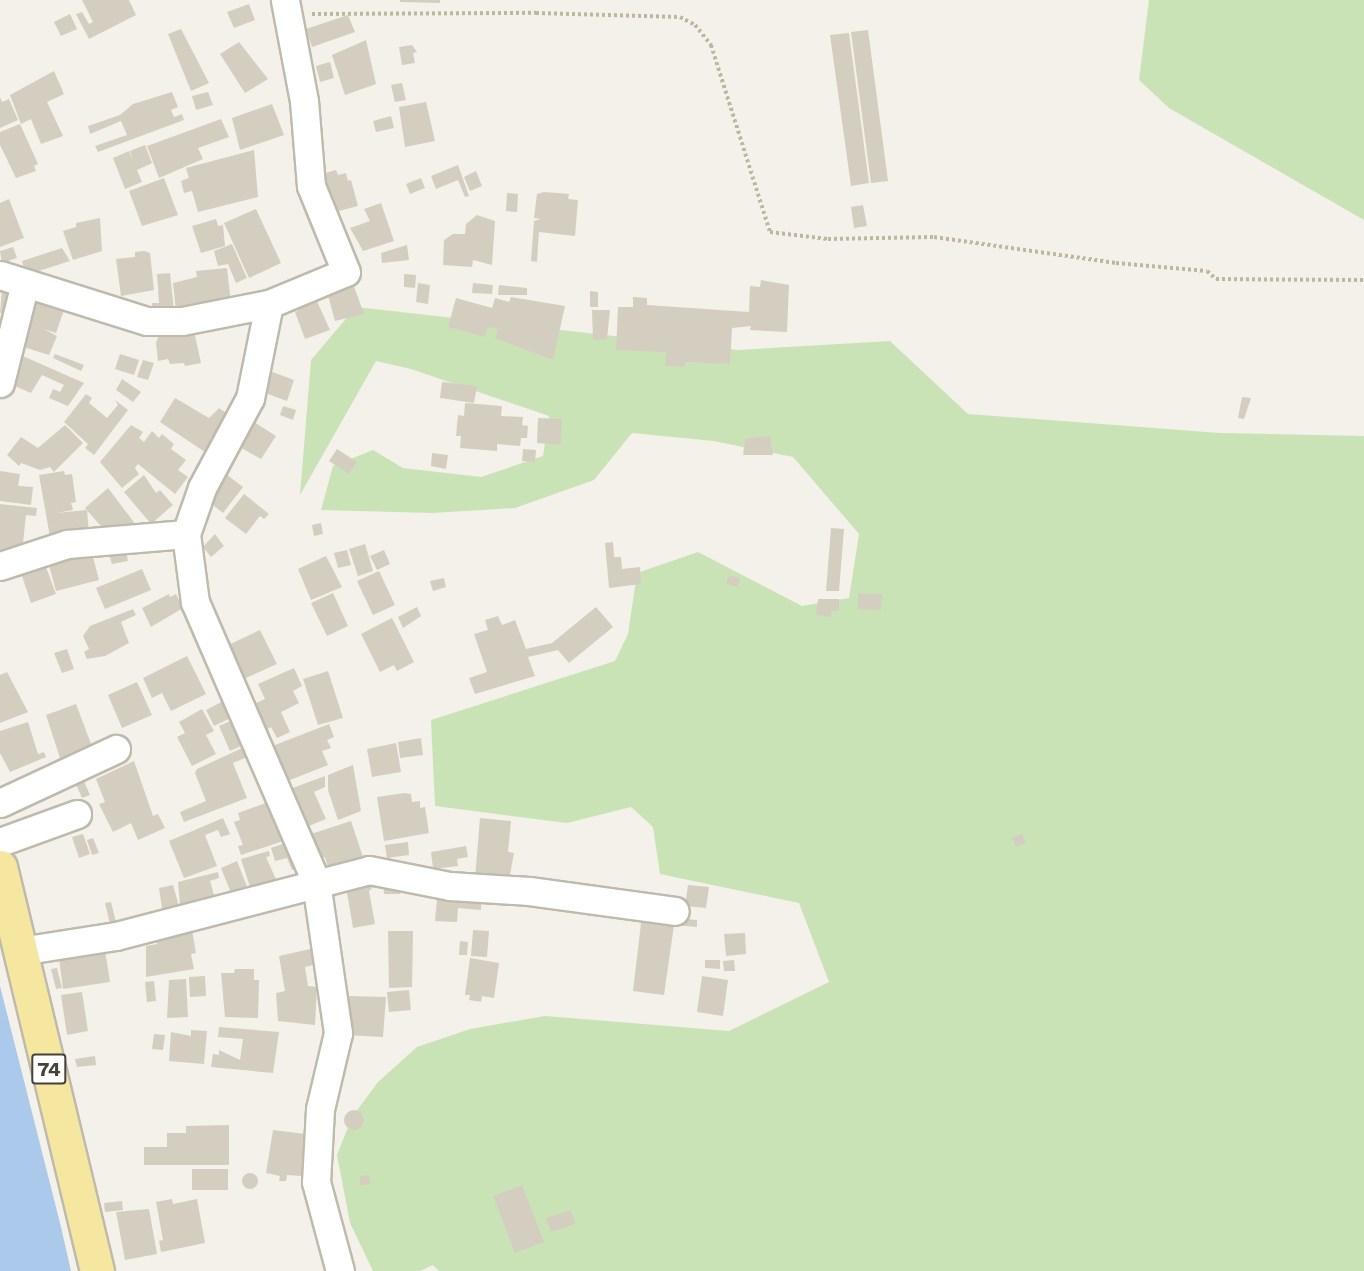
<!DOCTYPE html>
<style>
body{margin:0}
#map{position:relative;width:1364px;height:1271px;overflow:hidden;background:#f3f1e9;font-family:"Work Sans",sans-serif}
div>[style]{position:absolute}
.green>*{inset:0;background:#cae3b6}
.water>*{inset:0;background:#abc9ea}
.building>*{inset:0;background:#d4cec0}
.round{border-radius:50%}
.path>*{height:4px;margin-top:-2px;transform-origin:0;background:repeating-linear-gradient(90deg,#beb79f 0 3px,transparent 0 6px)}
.roads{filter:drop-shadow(2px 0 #bebaad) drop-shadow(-2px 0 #bebaad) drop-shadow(0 2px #bebaad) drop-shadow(0 -2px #bebaad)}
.street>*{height:27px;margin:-13.5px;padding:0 13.5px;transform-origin:13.5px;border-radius:13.5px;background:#fff}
.primary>*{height:33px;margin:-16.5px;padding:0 16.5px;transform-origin:16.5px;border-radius:16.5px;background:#f5e7a0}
span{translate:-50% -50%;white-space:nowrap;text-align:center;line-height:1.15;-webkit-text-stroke:4.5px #fff;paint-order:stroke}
.shield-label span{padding:2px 4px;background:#fff;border:2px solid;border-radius:4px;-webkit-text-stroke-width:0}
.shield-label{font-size:20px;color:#464238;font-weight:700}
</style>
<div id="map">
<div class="green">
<i style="clip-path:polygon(1149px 0,1364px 0,1364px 220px,1169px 108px,1139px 80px)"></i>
<i style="clip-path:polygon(356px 307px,738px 350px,890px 341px,968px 414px,1220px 433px,1364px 436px,1364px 1271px,439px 1271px,433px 1265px,420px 1271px,373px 1271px,350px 1223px,337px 1155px,352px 1117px,378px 1082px,417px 1047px,470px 1029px,545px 1016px,729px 1031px,829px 982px,799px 903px,660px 874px,653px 827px,631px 807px,567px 823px,435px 806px,431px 720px,615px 661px,628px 634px,637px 573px,698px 552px,802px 606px,849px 598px,859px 534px,793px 457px,714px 441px,632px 433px,594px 480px,515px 508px,432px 513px,321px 510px,333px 466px,373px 450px,403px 468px,481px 477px,543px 456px,549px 416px,411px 369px,376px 361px,300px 495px,311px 360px)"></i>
</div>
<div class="water">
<i style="clip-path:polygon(0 986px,61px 1227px,71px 1271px,0 1271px)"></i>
</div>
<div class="building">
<i style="clip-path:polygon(82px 0,129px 0,136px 15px,89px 39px,76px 14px,82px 12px,89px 24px,93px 22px)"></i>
<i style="clip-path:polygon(400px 0,440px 0,440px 3px,400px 2px)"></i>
<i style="clip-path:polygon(249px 4px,255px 20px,234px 28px,227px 12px)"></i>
<i style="clip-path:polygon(70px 14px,77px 29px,61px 36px,54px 22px)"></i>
<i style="clip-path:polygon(348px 15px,355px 32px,312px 47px,306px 29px)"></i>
<i style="clip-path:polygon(181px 29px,209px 83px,191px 91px,168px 34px)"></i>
<i style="clip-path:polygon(868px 30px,888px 181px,871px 183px,851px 32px)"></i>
<i style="clip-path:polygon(849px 33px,869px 183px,851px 186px,830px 35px)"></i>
<i style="clip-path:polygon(366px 40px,376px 84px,345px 95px,332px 55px)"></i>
<i style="clip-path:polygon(239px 42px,268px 79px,245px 93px,220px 54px)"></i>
<i style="clip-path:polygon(412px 45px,417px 52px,413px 53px,415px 63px,402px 65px,399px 47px)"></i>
<i style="clip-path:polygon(330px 62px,334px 78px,320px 82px,316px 66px)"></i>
<i style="clip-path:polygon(54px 71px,64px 94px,47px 102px,63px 136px,41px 144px,31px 119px,21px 124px,10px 95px)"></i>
<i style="clip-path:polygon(402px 83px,406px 100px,395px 102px,391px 85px)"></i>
<i style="clip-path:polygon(172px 92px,178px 107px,171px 110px,174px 117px,182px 114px,184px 120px,98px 152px,95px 146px,127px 135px,121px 121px,90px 134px,88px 126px,120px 115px,133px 104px)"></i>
<i style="clip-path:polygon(208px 92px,213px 105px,196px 110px,192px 96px)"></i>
<i style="clip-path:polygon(0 97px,2px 102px,9px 99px,18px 120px,0 128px)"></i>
<i style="clip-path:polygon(426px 102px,435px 141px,405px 147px,399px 107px)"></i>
<i style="clip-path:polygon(272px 104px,284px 135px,240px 150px,232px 118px)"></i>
<i style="clip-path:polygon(391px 116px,394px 128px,376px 132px,373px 121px)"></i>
<i style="clip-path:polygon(221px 119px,229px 137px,198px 148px,203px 159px,159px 178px,147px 146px)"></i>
<i style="clip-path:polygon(20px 124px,38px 164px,34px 166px,36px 171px,16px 178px,0 145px,0 132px)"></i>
<i style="clip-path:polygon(145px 145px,152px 163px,137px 170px,142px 182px,125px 189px,113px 158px,129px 151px,132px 159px,130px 151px)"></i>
<i style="clip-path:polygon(254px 150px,258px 197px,198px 212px,192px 191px,184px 193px,181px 181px,189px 178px,186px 168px)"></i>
<i style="clip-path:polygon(458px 165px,469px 196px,465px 197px,458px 180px,436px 189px,431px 176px)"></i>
<i style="clip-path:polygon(336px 170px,338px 175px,346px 173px,348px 181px,351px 180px,358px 206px,331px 213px,318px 175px)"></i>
<i style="clip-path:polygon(476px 171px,482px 186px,470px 191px,464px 177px)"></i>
<i style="clip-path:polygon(164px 178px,178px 215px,142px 226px,129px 191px)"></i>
<i style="clip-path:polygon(421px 178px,425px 188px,410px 194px,406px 184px)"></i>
<i style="clip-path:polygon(544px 192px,569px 194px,568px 199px,578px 200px,575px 236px,539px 232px,537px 262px,531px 261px,534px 221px,541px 219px,534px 218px,537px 194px)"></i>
<i style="clip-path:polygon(507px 193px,518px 194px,517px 212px,506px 211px)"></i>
<i style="clip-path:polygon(9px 199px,24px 238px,0 247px,0 203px)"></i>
<i style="clip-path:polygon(381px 203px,394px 241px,363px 251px,350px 228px,370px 221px,364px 209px)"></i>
<i style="clip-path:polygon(863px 205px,867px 226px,854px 228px,851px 207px)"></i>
<i style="clip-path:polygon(256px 209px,281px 263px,249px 278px,224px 223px)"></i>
<i style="clip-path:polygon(477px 215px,495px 221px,492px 265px,473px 260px,472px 267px,443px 265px,444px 240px,453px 234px,465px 234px,466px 224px)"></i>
<i style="clip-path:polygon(100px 218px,102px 251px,73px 260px,63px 231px,76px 227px,76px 223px)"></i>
<i style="clip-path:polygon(216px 219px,218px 226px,223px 225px,225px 246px,201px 253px,192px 226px)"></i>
<i style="clip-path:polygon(232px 244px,247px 278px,236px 283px,228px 264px,218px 266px,214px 251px)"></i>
<i style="clip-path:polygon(407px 245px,409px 260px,382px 263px,381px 253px)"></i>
<i style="clip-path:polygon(13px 247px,17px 258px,2px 263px,0 251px)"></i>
<i style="clip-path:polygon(62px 248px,70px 261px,26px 275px,22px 261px)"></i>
<i style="clip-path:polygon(144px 251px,150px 253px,154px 290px,121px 296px,116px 259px,135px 257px,135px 252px)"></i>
<i style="clip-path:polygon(227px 268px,231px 303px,176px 311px,173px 283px,197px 277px,196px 271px)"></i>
<i style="clip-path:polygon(170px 273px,174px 311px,153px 313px,152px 303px,159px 303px,157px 274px)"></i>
<i style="clip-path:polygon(404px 274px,416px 275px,415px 288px,404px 287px)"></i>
<i style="clip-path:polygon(761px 280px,789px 285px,787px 332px,750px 330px,751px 326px,732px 328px,730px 364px,685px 362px,685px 367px,665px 366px,666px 352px,616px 350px,618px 307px,633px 307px,633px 297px,647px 298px,647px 305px,749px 312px,750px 286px,760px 287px)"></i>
<i style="clip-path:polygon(352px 281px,364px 314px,335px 321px,326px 288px)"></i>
<i style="clip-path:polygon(418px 283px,430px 285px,428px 304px,416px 302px)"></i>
<i style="clip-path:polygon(473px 283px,493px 285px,492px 294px,472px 293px)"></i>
<i style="clip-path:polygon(499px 285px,527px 288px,527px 295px,498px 295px)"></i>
<i style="clip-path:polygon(2px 289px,12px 291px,7px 314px,0 313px)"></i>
<i style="clip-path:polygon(590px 291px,598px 292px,598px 307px,590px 307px)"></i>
<i style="clip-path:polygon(29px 292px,66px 304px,56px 333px,44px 329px,57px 336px,49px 355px,17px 345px)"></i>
<i style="clip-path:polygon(315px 297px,330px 330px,305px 339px,295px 312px,299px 310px,297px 306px)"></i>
<i style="clip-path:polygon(511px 297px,565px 306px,553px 360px,495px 338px,498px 329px,488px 327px,485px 337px,448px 327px,456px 298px,492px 308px,495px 298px,509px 302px)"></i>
<i style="clip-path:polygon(592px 310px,610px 310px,607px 339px,593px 340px)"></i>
<i style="clip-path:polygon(193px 326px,201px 363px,185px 366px,184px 363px,170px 364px,168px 359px,158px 361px,156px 343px,160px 332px)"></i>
<i style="clip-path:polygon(16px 353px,84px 383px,68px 406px,49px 398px,53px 389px,60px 392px,64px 385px,42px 375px,31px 393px,5px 382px)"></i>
<i style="clip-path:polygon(55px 354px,84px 365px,81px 371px,53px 358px)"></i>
<i style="clip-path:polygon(120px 354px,139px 360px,134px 375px,115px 369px)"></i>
<i style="clip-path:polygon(143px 360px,154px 363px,148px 380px,137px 377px)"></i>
<i style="clip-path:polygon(267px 370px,294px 380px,287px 401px,260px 391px)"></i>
<i style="clip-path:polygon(122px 379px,141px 392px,133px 402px,116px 390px)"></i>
<i style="clip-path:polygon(442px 382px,477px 386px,474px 403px,440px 398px)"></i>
<i style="clip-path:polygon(86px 394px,92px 398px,89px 403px,107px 418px,118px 405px,115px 400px,128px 410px,94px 455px,85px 448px,88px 444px,64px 422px)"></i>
<i style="clip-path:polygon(1242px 397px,1251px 398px,1244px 419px,1238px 418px)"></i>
<i style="clip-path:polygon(175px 398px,209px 418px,219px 408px,232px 417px,208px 454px,160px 422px)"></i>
<i style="clip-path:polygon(465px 403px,502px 406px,501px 416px,523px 417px,522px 425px,528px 426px,527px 438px,521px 438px,520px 446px,497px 444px,497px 451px,460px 448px,461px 436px,456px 436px,458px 415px,464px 416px)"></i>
<i style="clip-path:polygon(283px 406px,296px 410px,293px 420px,280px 415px)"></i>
<i style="clip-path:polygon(538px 418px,562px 419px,561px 445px,537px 443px)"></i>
<i style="clip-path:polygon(251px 420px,276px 436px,261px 459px,236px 445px)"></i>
<i style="clip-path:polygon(65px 425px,83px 443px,54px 472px,50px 467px,40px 470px,21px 463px,19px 466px,7px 455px,21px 437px,38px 448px)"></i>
<i style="clip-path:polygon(131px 425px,143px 432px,139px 438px,144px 442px,152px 431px,159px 438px,162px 434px,174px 444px,171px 449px,186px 460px,178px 470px,188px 477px,175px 494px,138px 464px,135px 468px,139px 474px,122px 488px,100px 462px)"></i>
<i style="clip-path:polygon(770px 436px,773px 455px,743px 455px,745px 439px)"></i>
<i style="clip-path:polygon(337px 449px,357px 462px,349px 474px,329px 461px)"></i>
<i style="clip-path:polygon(523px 449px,536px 450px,535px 462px,522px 461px)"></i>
<i style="clip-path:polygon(432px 453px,448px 455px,446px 469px,431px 466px)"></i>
<i style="clip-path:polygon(218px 468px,243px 487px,223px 513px,199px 494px)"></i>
<i style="clip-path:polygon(0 471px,20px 474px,18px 486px,33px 487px,31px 505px,0 501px)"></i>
<i style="clip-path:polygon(64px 471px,65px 475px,72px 474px,76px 502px,71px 503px,73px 510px,56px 513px,87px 510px,89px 533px,50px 537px,39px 475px)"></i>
<i style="clip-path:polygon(144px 475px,156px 493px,160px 490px,173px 505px,151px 524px,124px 492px)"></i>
<i style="clip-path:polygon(108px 488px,136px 525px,106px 532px,85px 508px)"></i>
<i style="clip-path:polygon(244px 494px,269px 514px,264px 519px,260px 516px,246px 534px,225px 518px)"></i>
<i style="clip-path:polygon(0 504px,37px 508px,36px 516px,26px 515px,22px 552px,0 550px)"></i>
<i style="clip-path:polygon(321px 523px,323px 534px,314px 536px,312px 525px)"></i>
<i style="clip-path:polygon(831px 528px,844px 529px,839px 591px,826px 591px)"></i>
<i style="clip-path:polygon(215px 534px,224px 546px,211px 557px,203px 547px)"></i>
<i style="clip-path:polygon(124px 541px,128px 561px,112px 564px,108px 551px,92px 553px,99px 580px,56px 591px,47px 558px)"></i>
<i style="clip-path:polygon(613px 542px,614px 557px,621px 557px,622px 569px,640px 567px,641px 584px,609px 588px,605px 543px)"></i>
<i style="clip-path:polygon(365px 544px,373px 571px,358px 576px,349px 549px)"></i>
<i style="clip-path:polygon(347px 550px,351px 565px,338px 568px,334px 553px)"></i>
<i style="clip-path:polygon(384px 550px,390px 564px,377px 570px,370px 556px)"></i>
<i style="clip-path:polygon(326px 556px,342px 587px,311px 600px,298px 569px)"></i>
<i style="clip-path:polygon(46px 567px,56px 594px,31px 603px,22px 576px)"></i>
<i style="clip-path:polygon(142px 569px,151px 590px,105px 609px,96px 588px)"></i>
<i style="clip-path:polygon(379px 571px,395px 605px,373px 615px,357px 581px)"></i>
<i style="clip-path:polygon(729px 575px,740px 578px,738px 587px,726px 584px)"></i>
<i style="clip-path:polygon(444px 578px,446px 587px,433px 591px,430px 581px)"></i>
<i style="clip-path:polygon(333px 593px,348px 626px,327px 636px,311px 603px)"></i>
<i style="clip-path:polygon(858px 593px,882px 594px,881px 610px,858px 609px)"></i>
<i style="clip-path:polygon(169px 594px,170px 597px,176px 594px,183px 608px,151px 627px,142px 608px)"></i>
<i style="clip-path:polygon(818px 599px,839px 599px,839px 611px,831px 611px,831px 617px,816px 615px)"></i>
<i style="clip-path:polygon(417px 607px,421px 616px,403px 628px,398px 617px)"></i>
<i style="clip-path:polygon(596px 607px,613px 627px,569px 663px,558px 650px,528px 657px,535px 676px,475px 694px,469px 678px,487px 672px,474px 634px,488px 630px,485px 620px,498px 616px,502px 625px,515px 620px,526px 649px,552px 643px)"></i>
<i style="clip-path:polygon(133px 609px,136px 615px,121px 622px,129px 643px,105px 656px,87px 659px,84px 652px,89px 649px,83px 636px,90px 626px)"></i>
<i style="clip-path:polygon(392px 618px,414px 662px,397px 671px,394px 665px,380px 672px,361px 634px)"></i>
<i style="clip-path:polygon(260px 630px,277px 664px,239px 681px,224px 647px)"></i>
<i style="clip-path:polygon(67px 649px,74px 669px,62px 673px,54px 653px)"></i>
<i style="clip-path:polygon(187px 656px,206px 694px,171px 711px,162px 693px,152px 698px,143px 678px)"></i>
<i style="clip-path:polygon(294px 668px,302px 686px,293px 691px,299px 703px,281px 712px,290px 732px,277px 738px,271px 727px,264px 731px,252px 705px,265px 699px,258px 684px)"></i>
<i style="clip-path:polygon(328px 671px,343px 718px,318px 725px,303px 679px)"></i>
<i style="clip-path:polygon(7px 672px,28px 712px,0 723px,0 675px)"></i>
<i style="clip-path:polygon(137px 682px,152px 715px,122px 728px,108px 695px)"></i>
<i style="clip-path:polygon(233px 696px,241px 713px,214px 726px,206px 710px)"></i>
<i style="clip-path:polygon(76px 704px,93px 749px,61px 761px,46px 715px)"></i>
<i style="clip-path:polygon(202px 709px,214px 731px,206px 735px,216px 754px,192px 766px,177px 737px,185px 733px,179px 722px)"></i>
<i style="clip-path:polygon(242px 716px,252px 741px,230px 751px,219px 726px)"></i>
<i style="clip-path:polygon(28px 722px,38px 754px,44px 752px,46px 757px,10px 772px,0 753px,0 731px)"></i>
<i style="clip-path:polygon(329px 724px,334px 737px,327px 740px,331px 748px,322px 751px,328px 765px,285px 782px,270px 747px)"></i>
<i style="clip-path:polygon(421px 738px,423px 755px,400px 758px,398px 742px)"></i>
<i style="clip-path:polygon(253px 743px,270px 782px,260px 787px,247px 757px,233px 763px,247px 798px,184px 822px,180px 812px,206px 801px,195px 773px,197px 769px)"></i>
<i style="clip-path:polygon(396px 743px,401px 772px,372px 777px,367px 749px)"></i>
<i style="clip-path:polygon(134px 761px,153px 816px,158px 814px,165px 828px,138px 840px,131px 823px,113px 832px,99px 804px,105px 802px,96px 779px)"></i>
<i style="clip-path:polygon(353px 765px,361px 811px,338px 820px,328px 790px,328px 775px)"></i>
<i style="clip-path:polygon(325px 776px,325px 787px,314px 792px,326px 819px,304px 828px,290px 789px)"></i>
<i style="clip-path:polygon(83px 779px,90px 795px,82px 798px,75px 782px)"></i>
<i style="clip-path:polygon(405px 793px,411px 794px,412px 802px,420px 801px,420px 808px,425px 807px,429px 833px,384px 841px,377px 797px)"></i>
<i style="clip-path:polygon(277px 799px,273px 809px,283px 841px,241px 855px,238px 846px,243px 845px,234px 822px,240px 820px,238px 813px)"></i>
<i style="clip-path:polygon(223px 818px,230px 834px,221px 837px,218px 830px,205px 835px,217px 866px,184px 878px,169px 841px)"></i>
<i style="clip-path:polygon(480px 818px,511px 821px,508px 852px,514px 853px,509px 880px,475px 878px)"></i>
<i style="clip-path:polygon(351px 821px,364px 860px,329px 871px,325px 857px,319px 858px,311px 834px)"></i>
<i style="clip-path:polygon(83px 834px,90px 854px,79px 858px,72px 837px)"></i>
<i style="clip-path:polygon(1022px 834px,1026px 843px,1016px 847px,1012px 838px)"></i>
<i style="clip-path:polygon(93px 838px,99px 853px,92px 855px,87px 840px)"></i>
<i style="clip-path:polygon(294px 840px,302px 867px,292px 870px,287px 858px,275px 861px,271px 848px)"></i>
<i style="clip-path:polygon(408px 842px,409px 855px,387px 858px,385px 845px)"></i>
<i style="clip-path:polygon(466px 846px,468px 857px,457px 859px,458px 866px,433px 869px,431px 852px)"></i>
<i style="clip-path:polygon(269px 851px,270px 856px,266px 857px,279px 886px,252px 893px,241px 859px)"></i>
<i style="clip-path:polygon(237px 861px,249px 892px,233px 898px,221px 868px)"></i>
<i style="clip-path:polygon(218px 872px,219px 878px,210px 881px,216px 902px,186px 910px,184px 904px,180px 905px,178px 882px)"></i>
<i style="clip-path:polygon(371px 876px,373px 887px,369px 891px,375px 924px,353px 928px,345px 881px)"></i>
<i style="clip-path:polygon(383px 879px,400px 884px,400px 894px,384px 894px)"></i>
<i style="clip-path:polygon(173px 885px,180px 910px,163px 915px,159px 888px)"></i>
<i style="clip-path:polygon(688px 885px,709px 887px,706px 908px,685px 906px)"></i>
<i style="clip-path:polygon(438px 889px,482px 894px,481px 910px,458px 908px,457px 922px,435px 921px)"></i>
<i style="clip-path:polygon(111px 902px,117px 926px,111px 928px,105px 903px)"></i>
<i style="clip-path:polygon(207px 914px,210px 926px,192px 930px,196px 953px,191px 954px,194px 969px,146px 977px,146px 946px,157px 944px,154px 928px)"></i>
<i style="clip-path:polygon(642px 915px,697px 920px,697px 927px,674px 925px,664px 995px,633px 991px)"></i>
<i style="clip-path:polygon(473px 930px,489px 931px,487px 957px,471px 956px)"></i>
<i style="clip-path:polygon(388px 931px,413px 931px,412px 987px,389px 988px)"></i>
<i style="clip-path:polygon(745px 933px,746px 954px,726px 956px,724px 934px)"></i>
<i style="clip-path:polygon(460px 941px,468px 942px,467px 955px,459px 955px)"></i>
<i style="clip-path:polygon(104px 943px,110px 982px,63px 989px,58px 951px)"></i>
<i style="clip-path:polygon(319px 947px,322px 963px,305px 967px,308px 986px,317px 987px,315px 1025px,278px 1021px,276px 993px,285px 991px,279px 956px)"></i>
<i style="clip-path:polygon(470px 958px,499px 963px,494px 998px,482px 996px,481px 1002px,469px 1000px,470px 995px,465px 995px)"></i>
<i style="clip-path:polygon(705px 960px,720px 960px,720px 969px,705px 968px)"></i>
<i style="clip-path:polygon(734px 960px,735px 971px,724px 971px,723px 961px)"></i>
<i style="clip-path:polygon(57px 968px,62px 988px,56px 989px,51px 969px)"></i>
<i style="clip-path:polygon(235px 969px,254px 969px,254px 980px,259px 980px,258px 1018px,225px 1017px,221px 973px,234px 973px)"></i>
<i style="clip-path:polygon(205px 976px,206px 996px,190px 997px,189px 977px)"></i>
<i style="clip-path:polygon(702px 976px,728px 980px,723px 1016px,697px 1012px)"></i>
<i style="clip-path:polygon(186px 979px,188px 1017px,167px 1018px,169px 980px)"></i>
<i style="clip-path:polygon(154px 981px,156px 1001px,147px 1002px,145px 982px)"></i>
<i style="clip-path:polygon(409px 990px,411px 1010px,389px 1012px,387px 992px)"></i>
<i style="clip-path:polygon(82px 992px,88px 1031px,67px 1035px,61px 995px)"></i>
<i style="clip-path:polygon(348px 996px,386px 997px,383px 1037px,344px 1035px)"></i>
<i style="clip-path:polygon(219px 1027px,279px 1032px,273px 1073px,211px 1067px,213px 1054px,219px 1055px,219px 1050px,240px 1060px,243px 1039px,218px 1037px)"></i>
<i style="clip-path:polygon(191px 1030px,207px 1031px,204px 1064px,169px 1061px,171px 1032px,191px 1036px)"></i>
<i style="clip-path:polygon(154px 1034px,165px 1035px,163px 1050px,152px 1049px)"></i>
<i style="clip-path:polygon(95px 1056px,96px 1065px,77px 1067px,75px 1059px)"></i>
<i class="round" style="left:344px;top:1110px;width:20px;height:20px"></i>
<i style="clip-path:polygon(229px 1125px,229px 1165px,144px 1165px,144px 1147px,167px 1147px,167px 1133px,186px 1133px,186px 1126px)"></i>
<i style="clip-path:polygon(273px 1130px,306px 1134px,301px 1176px,287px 1175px,286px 1181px,279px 1181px,280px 1176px,266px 1173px)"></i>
<i style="clip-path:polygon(192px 1169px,228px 1169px,228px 1190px,192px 1190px)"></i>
<i class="round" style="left:242px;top:1173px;width:16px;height:16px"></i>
<i style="clip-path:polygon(369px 1175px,370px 1184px,360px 1185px,360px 1176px)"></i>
<i style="clip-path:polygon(522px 1185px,544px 1242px,515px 1253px,493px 1196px)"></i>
<i style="clip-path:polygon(172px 1199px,173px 1204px,197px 1199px,205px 1243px,161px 1252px,159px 1241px,163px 1240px,156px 1202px)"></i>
<i style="clip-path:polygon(122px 1201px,123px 1210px,105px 1212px,104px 1203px)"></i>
<i style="clip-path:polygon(149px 1209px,157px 1254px,125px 1260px,116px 1212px)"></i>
<i style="clip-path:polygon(571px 1210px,575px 1224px,551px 1232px,546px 1218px)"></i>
</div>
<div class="path">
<i style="left:312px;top:14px;width:224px;rotate:-0.3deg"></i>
<i style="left:536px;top:13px;width:144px;rotate:1.6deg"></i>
<i style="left:680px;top:17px;width:17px;rotate:28deg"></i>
<i style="left:695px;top:25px;width:26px;rotate:51deg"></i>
<i style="left:711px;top:45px;width:196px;rotate:72.5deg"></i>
<i style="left:770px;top:232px;width:58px;rotate:6.9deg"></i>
<i style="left:828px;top:239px;width:106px;rotate:-1.1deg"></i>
<i style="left:934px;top:237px;width:184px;rotate:8.1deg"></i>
<i style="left:1116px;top:263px;width:91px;rotate:5deg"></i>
<i style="left:1207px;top:271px;width:12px;rotate:42deg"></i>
<i style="left:1216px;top:279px;width:148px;rotate:0.4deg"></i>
</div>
<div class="roads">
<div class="street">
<i style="left:0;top:275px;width:154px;rotate:17.4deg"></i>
<i style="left:147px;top:321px;width:35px"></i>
<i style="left:182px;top:321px;width:89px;rotate:-11.1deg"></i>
<i style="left:269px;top:304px;width:83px;rotate:-22.6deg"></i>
<i style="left:346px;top:272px;width:93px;rotate:-112.1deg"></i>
<i style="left:311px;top:186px;width:85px;rotate:-94.7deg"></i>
<i style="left:304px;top:101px;width:103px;rotate:-100.7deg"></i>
<i style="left:269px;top:304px;width:96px;rotate:101.4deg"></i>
<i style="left:250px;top:398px;width:102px;rotate:118.1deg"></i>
<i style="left:202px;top:488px;width:49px;rotate:109.2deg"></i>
<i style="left:186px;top:534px;width:69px;rotate:82.5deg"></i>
<i style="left:195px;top:602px;width:305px;rotate:66.6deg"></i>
<i style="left:316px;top:882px;width:153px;rotate:81.7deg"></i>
<i style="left:338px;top:1033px;width:78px;rotate:103.3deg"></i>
<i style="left:320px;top:1109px;width:73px;rotate:93.1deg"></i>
<i style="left:316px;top:1182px;width:92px;rotate:74.9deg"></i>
<i style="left:0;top:383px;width:103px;rotate:-76deg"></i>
<i style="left:0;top:566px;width:71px;rotate:-18.2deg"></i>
<i style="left:67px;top:544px;width:119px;rotate:-4.8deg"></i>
<i style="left:0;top:803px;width:128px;rotate:-25deg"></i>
<i style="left:0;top:842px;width:82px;rotate:-20deg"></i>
<i style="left:20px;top:951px;width:97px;rotate:-8.9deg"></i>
<i style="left:116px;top:936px;width:261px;rotate:-14.6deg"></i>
<i style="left:369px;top:870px;width:83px;rotate:11.2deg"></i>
<i style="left:450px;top:886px;width:79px;rotate:3.6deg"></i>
<i style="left:529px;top:891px;width:147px;rotate:7.8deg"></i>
</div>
<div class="primary">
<i style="left:0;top:867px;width:415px;rotate:76.5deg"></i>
</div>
</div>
<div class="shield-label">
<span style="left:49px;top:1069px">74</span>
</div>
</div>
